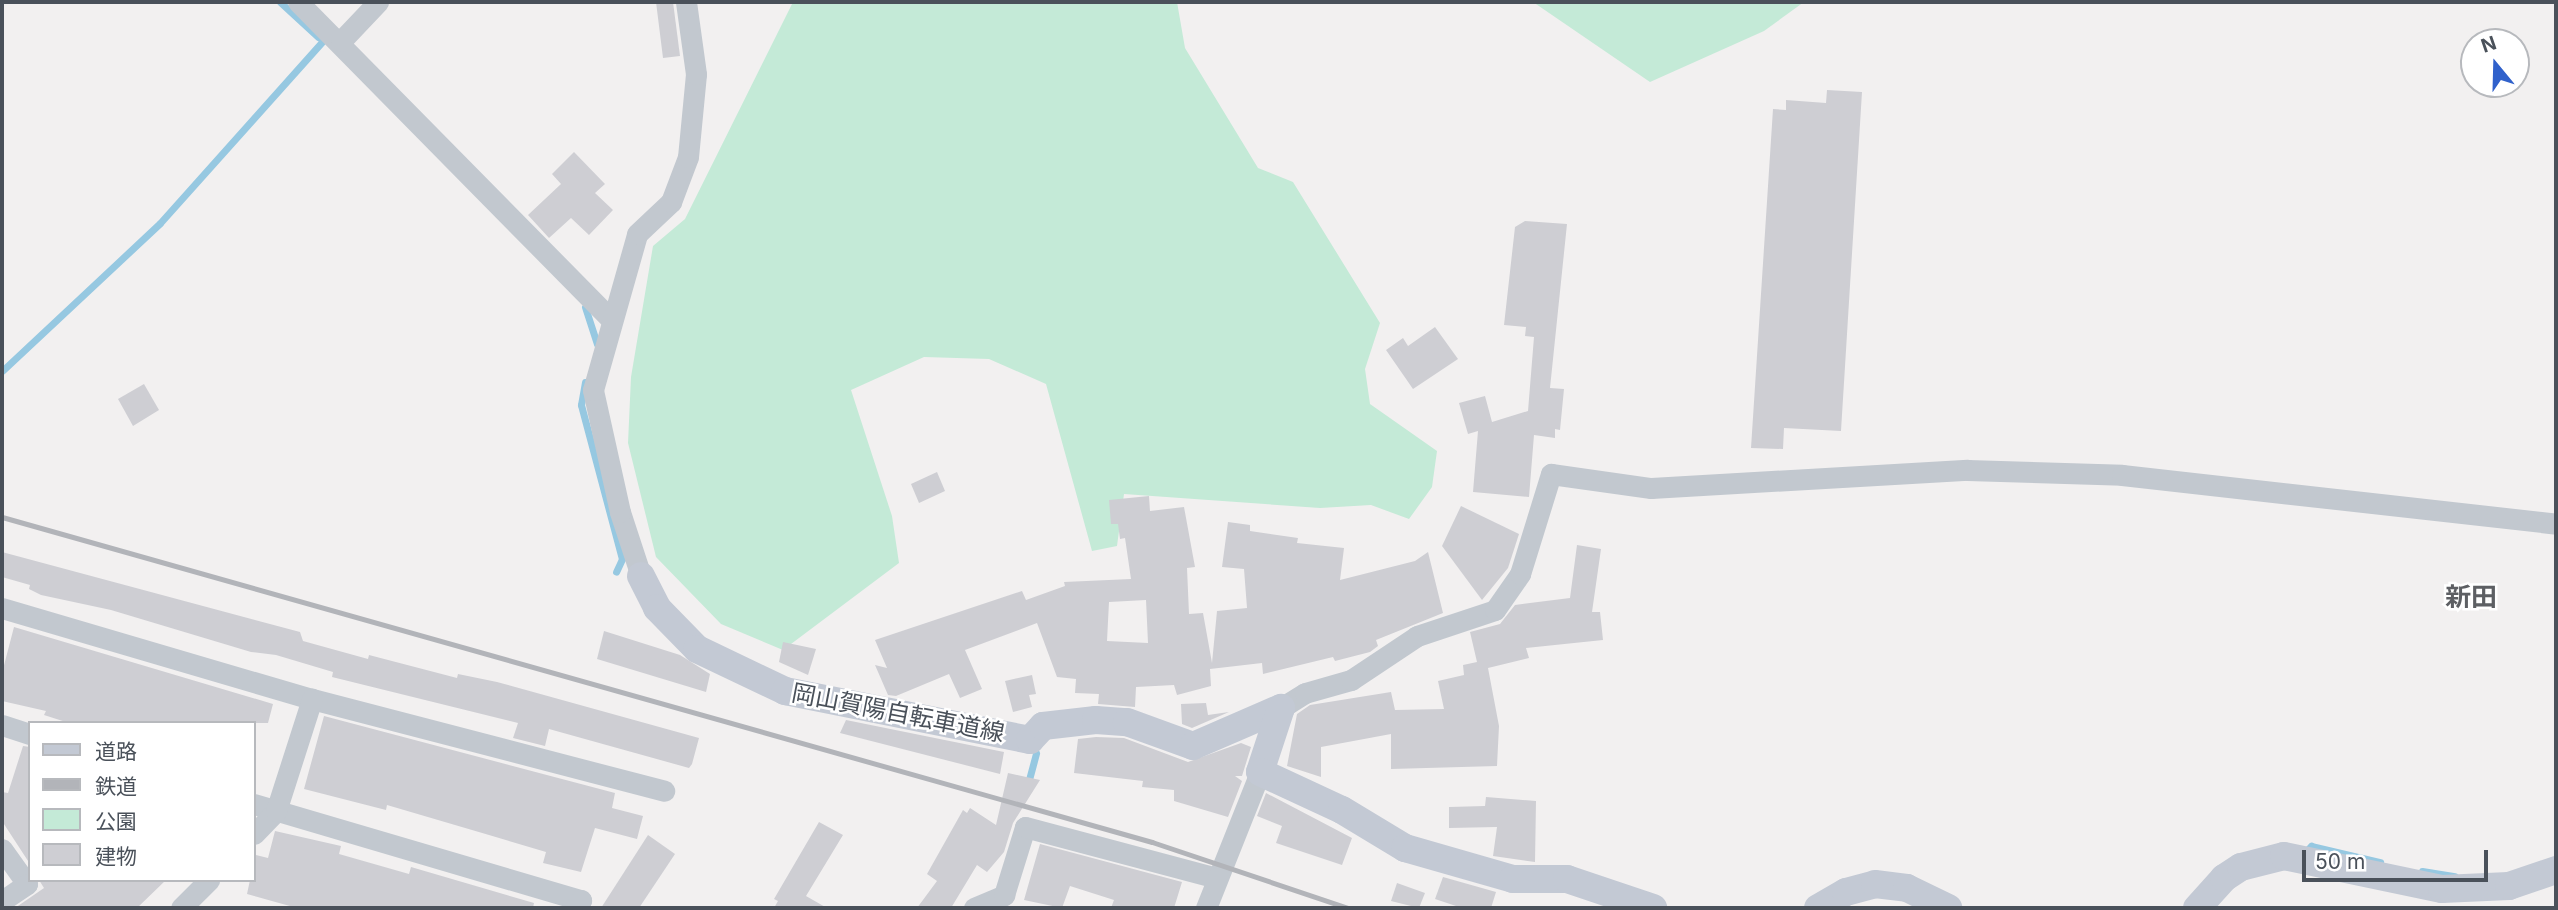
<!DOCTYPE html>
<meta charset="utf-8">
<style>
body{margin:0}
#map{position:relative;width:2558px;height:910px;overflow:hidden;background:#f2f0f0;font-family:Inter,"Noto Sans JP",sans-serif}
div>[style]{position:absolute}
.green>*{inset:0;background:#c4ead7}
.stream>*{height:7px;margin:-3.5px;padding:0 3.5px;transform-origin:3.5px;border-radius:3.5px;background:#96c8e1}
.building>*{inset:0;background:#ceced3}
.minor>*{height:21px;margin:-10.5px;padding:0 10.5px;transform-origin:10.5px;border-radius:10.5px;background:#c2c8cf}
.secondary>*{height:28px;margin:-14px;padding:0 14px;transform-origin:14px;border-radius:14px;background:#c3c9d4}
.rail>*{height:5px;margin:-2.5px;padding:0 2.5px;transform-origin:2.5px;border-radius:2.5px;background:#b2b4b9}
span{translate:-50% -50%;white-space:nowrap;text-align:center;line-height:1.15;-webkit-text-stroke:5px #fff;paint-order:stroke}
.street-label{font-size:24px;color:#4a515a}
.neighbourhood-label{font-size:26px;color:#5d5f63;font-weight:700}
.frame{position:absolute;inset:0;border:4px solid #4a515a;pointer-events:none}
.legend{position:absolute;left:28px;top:721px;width:228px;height:161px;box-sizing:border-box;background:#fff;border:2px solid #b7b9bd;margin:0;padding:9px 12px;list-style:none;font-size:21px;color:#4a515a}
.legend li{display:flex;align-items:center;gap:14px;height:35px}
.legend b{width:35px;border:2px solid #b7b9bd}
.north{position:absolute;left:2460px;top:28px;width:70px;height:70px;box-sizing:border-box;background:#fff;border:2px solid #b7b9bd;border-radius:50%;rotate:341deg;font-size:19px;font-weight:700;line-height:28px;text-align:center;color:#4a515a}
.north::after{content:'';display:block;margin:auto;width:24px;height:32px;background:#3061cb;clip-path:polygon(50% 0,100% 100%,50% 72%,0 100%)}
.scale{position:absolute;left:2302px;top:850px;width:186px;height:32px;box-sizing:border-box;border:4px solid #4a515a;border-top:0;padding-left:9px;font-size:21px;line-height:24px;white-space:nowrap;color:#4a515a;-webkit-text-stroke:5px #fff;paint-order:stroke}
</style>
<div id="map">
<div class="green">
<i style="clip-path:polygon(793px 2px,1177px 2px,1185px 48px,1258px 168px,1293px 182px,1380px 323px,1365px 369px,1370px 404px,1437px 451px,1432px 487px,1409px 519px,1371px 505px,1320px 508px,1124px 494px,1117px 546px,1092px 551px,1046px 384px,989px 359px,924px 357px,851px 390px,892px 516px,899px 563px,783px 650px,721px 624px,656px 557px,628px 443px,631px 377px,653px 246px,685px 219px)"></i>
<i style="clip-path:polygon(1533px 2px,1804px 2px,1764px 31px,1650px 82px)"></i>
</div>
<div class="stream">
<i style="left:280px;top:2px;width:52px;rotate:42.6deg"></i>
<i style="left:585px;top:307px;width:39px;rotate:72deg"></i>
<i style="left:2px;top:371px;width:216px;rotate:-43.1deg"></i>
<i style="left:160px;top:223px;width:244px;rotate:-48.2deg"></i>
<i style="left:585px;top:382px;width:23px;rotate:100deg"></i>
<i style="left:581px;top:405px;width:159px;rotate:75.1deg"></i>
<i style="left:622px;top:559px;width:14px;rotate:115deg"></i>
<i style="left:1027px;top:787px;width:35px;rotate:-75deg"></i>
<i style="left:2307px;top:850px;width:6px;rotate:-45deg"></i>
<i style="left:2311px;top:846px;width:71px;rotate:13.1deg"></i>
<i style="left:2422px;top:871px;width:33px;rotate:9deg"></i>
</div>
<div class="building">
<i style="clip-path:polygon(656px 2px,673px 2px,680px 56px,663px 58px)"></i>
<i style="clip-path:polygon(1827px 90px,1862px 92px,1841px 431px,1784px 428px,1783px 449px,1751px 448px,1773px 109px,1786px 110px,1786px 100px,1826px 103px)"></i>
<i style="clip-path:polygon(574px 152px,605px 184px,595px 193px,613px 210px,589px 235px,571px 218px,549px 238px,528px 215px,561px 184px,552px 174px)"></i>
<i style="clip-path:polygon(1525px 221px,1567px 224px,1550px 388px,1564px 389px,1560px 430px,1555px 429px,1555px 438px,1534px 435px,1529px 497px,1473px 492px,1478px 431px,1468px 434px,1459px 403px,1485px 396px,1492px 422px,1528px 411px,1534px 337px,1525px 336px,1526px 327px,1504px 325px,1515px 227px)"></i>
<i style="clip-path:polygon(1435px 327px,1458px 359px,1413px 389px,1386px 350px,1403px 338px,1408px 346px)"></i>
<i style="clip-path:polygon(144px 384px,159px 410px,133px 426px,118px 399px)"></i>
<i style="clip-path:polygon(937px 472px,945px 491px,919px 503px,911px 484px)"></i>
<i style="clip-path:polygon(evenodd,1149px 496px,1150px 511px,1184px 507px,1195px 567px,1187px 568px,1189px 614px,1203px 613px,1212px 663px,1217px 611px,1247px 608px,1244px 569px,1222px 567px,1228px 522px,1250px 525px,1250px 531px,1298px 538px,1297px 543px,1344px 548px,1340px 580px,1415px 561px,1428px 552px,1443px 613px,1376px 640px,1378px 646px,1370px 652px,1335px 661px,1333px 657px,1263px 674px,1262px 663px,1210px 669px,1211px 686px,1177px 695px,1174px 685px,1136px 687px,1135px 707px,1098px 704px,1099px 694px,1075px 693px,1076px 679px,1057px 677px,1037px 623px,965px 650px,982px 689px,960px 698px,949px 674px,896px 696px,888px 695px,875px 665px,887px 668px,875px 640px,1022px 591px,1026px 600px,1065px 586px,1064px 582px,1131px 579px,1125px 538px,1120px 539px,1118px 524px,1111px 524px,1109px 500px,1149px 496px,1146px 600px,1148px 643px,1107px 641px,1109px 602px,1146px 600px)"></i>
<i style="clip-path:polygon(1461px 506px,1519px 534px,1508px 568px,1482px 600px,1442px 546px)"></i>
<i style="clip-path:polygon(1577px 545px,1601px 549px,1592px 612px,1600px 612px,1603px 640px,1526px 648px,1529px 658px,1488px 668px,1499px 726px,1497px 766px,1391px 769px,1391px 734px,1321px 747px,1321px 777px,1287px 766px,1297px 714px,1310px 705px,1391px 692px,1395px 710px,1444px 709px,1438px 681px,1464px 675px,1463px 665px,1477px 662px,1470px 632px,1500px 624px,1515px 605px,1570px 598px)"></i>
<i style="clip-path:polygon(2px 552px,300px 632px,303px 641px,368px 659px,369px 655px,457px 678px,458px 674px,497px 682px,699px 738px,692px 764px,689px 768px,549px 729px,545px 746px,513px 738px,518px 723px,332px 677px,333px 672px,276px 655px,251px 652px,111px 610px,41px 595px,29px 589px,30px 585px,2px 577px)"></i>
<i style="clip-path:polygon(14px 627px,273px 704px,268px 723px,69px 723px,44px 715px,46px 711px,2px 701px,2px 673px)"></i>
<i style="clip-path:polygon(604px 631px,680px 655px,710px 674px,706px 692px,597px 659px)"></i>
<i style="clip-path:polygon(783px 642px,816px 649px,808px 675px,779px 662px)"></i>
<i style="clip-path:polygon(1032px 675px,1036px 694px,1029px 695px,1032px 707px,1013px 712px,1005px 681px)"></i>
<i style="clip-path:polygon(1206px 703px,1208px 715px,1229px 712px,1192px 728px,1182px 724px,1181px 704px)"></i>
<i style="clip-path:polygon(324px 716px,615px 793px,612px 808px,643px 816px,637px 839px,595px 828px,581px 872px,543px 863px,546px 852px,489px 835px,387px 805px,386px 810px,304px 789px)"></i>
<i style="clip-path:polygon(846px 720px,1004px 752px,1000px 774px,840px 733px)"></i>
<i style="clip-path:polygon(1096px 737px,1124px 738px,1188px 762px,1241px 743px,1251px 747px,1242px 776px,1235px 776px,1242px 781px,1228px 817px,1174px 801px,1174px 790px,1142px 787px,1143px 781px,1074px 773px,1078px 739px)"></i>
<i style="clip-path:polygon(23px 746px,30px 747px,30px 864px,2px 821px,2px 792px,8px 793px)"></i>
<i style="clip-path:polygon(1008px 773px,1040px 780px,1013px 823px,1004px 852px,987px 872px,977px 865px,951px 908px,917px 908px,937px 881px,927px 874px,963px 810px,967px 813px,970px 808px,996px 825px)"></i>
<i style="clip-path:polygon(1266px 793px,1352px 838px,1342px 865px,1276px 843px,1282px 826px,1257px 816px)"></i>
<i style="clip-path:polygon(1486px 797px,1536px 801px,1535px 862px,1493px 856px,1497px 827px,1449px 828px,1449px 807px,1485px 806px)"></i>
<i style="clip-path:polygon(819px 822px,843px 835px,806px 896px,827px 908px,774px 908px,778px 901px,774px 899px)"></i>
<i style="clip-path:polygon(275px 831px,341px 846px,339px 854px,409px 874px,411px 867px,534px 903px,533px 908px,297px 908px,247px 894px,250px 880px,254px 880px,256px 855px,268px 858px)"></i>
<i style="clip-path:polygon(648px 835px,675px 854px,639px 908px,601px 908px)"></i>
<i style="clip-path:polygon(1040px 844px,1182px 882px,1174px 908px,1111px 908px,1114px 900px,1070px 886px,1062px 908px,1024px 900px)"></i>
<i style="clip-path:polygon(1443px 877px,1496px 892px,1491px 908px,1462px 908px,1435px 899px)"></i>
<i style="clip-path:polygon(39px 880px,166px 880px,137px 908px,15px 908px,44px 888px)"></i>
<i style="clip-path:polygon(1397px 883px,1425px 893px,1419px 908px,1391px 901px)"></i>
</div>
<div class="minor">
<i style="left:298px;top:2px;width:444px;rotate:45.4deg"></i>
<i style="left:341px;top:41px;width:54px;rotate:-46.5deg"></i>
<i style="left:641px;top:576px;width:67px;rotate:-108.2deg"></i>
<i style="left:620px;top:512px;width:125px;rotate:-102.5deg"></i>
<i style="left:593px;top:390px;width:162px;rotate:-74.2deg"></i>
<i style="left:637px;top:234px;width:47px;rotate:-43.3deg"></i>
<i style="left:671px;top:202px;width:48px;rotate:-69.3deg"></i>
<i style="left:688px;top:157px;width:83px;rotate:-84.5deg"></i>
<i style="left:696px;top:74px;width:73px;rotate:-97.9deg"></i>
<i style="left:2px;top:608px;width:323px;rotate:16.4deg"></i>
<i style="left:312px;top:699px;width:364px;rotate:14.6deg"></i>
<i style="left:1281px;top:708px;width:28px;rotate:-32deg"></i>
<i style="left:1305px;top:693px;width:48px;rotate:-15.8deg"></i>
<i style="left:1351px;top:680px;width:79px;rotate:-33.7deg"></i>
<i style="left:1417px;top:636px;width:82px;rotate:-18.4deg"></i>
<i style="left:1495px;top:610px;width:44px;rotate:-55.2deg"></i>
<i style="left:1520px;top:574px;width:105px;rotate:-72.8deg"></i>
<i style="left:1551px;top:474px;width:101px;rotate:8deg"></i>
<i style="left:1651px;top:488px;width:317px;rotate:-3.3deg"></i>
<i style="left:1967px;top:470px;width:155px;rotate:1.8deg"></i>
<i style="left:2122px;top:475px;width:437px;rotate:6.4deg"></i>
<i style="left:2px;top:725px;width:29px;rotate:18deg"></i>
<i style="left:254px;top:804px;width:341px;rotate:16.4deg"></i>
<i style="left:581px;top:900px;width:10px;rotate:127deg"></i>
<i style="left:254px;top:834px;width:32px;rotate:-46deg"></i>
<i style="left:276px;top:811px;width:118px;rotate:-72.2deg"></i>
<i style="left:2px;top:849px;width:43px;rotate:54.5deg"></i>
<i style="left:27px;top:884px;width:30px;rotate:146deg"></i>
<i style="left:181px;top:908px;width:40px;rotate:-45deg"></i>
<i style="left:974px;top:908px;width:33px;rotate:-23deg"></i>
<i style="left:1004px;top:895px;width:71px;rotate:-72.8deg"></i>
<i style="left:1025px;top:827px;width:199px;rotate:14.9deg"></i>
<i style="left:1206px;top:908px;width:146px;rotate:-68.3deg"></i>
</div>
<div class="secondary">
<i style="left:641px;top:576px;width:36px;rotate:63deg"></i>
<i style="left:657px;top:608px;width:57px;rotate:45.7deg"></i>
<i style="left:697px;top:649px;width:98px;rotate:25.5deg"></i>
<i style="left:785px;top:691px;width:250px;rotate:11.3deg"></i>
<i style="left:1030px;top:740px;width:19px;rotate:-47deg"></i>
<i style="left:1043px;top:726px;width:53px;rotate:-6.5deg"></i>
<i style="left:1096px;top:720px;width:31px;rotate:4deg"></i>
<i style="left:1127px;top:722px;width:70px;rotate:20deg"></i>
<i style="left:1193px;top:746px;width:96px;rotate:-23.4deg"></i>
<i style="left:1281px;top:708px;width:67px;rotate:108.2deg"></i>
<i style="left:1260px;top:772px;width:90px;rotate:24.9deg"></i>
<i style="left:1342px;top:810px;width:74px;rotate:31.1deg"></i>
<i style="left:1405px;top:848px;width:112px;rotate:16deg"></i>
<i style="left:1513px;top:879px;width:54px"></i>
<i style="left:1567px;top:879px;width:91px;rotate:18.6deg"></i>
<i style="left:1818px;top:908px;width:32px;rotate:-30deg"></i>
<i style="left:1846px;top:892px;width:30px;rotate:-15deg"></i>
<i style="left:1875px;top:884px;width:32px;rotate:7deg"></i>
<i style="left:1907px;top:888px;width:46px;rotate:26deg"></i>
<i style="left:2197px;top:908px;width:40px;rotate:-48deg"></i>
<i style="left:2224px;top:878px;width:20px;rotate:-33deg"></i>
<i style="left:2241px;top:867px;width:44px;rotate:-14.3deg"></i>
<i style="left:2284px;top:856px;width:161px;rotate:11.8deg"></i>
<i style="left:2442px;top:889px;width:67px;rotate:-2.6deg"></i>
<i style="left:2509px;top:886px;width:50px;rotate:-18.8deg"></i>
</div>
<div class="rail">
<i style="left:2px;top:517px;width:1195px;rotate:15.78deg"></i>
<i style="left:1152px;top:842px;width:207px;rotate:18.6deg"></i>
</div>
<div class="street-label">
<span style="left:898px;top:713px;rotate:11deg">岡山賀陽自転車道線</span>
</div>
<div class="neighbourhood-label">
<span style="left:2471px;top:597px">新田</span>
</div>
<div class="frame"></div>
<ul class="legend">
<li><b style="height:9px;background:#c3c9d4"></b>道路</li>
<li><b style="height:9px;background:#b2b4b9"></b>鉄道</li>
<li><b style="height:19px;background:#c4ead7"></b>公園</li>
<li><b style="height:19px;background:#ceced3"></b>建物</li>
</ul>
<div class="north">N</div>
<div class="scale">50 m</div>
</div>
